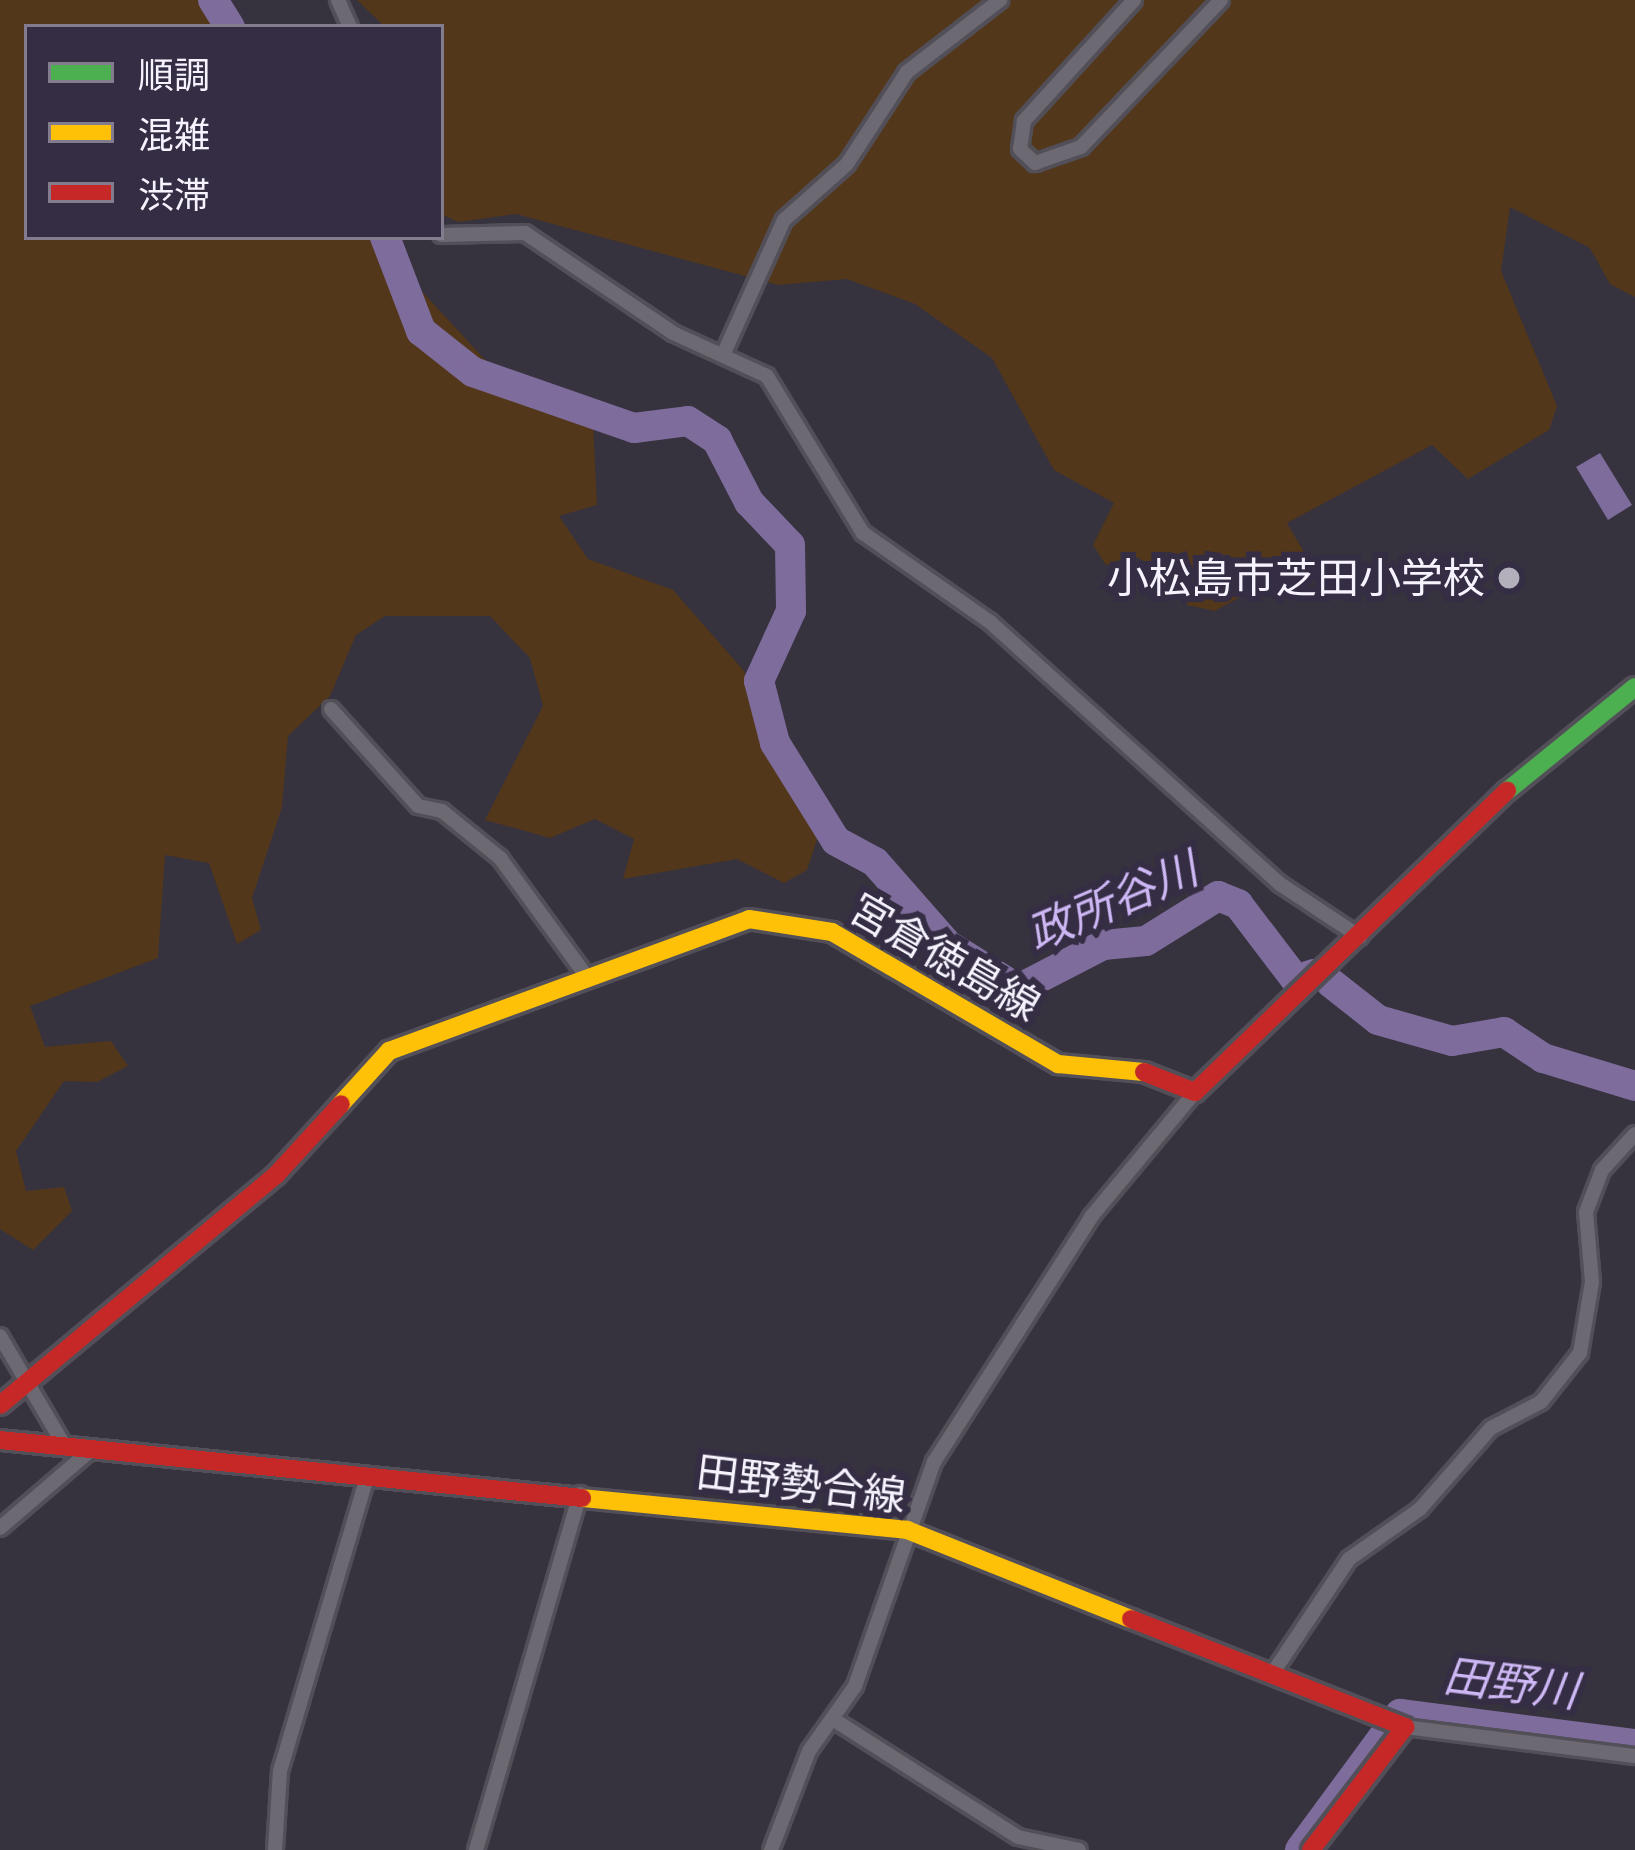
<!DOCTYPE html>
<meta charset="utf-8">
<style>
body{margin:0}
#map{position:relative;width:1635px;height:1850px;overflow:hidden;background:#36323e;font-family:"PT Sans","Noto Sans JP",sans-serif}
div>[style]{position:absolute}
.green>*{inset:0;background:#52371b}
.water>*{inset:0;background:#7e6c9c}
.river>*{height:30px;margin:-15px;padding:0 15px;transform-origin:15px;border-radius:15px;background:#7e6c9c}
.roads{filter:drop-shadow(3px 0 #524f58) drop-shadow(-3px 0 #524f58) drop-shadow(0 3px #524f58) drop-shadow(0 -3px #524f58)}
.street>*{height:14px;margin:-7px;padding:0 7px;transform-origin:7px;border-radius:7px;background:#6c6972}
.fast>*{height:18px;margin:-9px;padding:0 9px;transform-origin:9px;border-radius:9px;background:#4caf50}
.slow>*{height:18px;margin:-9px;padding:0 9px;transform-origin:9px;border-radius:9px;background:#ffc107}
.jam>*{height:18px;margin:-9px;padding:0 9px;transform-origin:9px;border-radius:9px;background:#c62828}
.dots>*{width:33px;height:33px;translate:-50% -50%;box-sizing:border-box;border:6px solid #352d43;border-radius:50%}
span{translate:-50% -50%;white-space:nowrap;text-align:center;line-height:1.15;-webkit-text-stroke:12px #352d43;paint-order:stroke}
.poi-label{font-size:42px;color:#f6f2fe}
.right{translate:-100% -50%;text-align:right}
.street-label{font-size:42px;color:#f6f2fe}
.water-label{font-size:45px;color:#cdb7f4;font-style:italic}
.legend{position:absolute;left:24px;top:24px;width:420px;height:216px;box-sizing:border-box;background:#352d43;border:3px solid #827c8e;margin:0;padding:15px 21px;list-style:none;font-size:36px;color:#f6f2fe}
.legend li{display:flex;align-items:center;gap:24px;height:60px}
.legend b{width:60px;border:3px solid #827c8e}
</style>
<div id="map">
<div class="green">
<i style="clip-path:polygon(0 0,202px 0,230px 27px,27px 27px,27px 237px,372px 237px,498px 374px,592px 400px,597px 505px,559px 516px,588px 559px,673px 590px,744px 671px,770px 745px,822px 824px,807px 870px,784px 883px,737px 859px,623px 879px,634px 839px,595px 819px,550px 838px,485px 820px,543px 706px,530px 658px,490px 616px,385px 616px,356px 635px,330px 696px,288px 736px,282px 807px,252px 898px,261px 930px,237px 944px,209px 863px,165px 855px,158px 958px,30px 1006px,45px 1047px,111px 1041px,128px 1066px,97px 1082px,64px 1081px,16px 1151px,26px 1191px,64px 1187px,72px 1211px,33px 1250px,0 1229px)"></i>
<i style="clip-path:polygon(357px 0,1635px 0,1635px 297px,1610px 284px,1590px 248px,1510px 207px,1501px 271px,1557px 406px,1549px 430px,1468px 479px,1432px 445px,1287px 523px,1308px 559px,1215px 611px,1187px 605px,1188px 584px,1132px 555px,1106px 565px,1093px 545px,1114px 503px,1054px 470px,992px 358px,915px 304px,847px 279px,778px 285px,516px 214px,458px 222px,441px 214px,441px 27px,385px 27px)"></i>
</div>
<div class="water">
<i style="clip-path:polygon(1600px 453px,1632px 505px,1608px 520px,1576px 467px)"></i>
</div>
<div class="river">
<i style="left:213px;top:0;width:32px;rotate:58deg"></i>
<i style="left:385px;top:237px;width:101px;rotate:69deg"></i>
<i style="left:421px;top:331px;width:66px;rotate:38.3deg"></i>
<i style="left:473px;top:372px;width:170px;rotate:19.2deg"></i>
<i style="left:634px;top:428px;width:54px;rotate:-7.4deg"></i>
<i style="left:688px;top:421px;width:35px;rotate:33deg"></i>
<i style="left:717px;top:440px;width:70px;rotate:62.7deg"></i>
<i style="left:749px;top:502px;width:59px;rotate:46.4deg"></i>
<i style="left:790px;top:545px;width:66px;rotate:89.1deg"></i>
<i style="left:791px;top:611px;width:77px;rotate:114.6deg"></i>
<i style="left:759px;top:681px;width:64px;rotate:75.5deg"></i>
<i style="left:775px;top:743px;width:115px;rotate:58.1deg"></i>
<i style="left:836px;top:841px;width:44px;rotate:28.3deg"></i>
<i style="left:875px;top:862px;width:111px;rotate:48.7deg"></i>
<i style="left:948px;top:945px;width:83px;rotate:32.2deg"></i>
<i style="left:1018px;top:989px;width:96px;rotate:-27.4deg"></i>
<i style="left:1103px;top:945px;width:43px;rotate:-5.3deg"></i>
<i style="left:1146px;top:941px;width:85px;rotate:-32deg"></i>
<i style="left:1218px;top:896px;width:22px;rotate:22deg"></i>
<i style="left:1238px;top:904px;width:96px;rotate:52.7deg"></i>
<i style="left:1296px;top:980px;width:18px;rotate:-19deg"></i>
<i style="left:1331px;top:983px;width:60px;rotate:38.2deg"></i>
<i style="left:1378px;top:1020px;width:77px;rotate:15.8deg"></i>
<i style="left:1452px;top:1041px;width:53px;rotate:-9.8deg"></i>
<i style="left:1504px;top:1032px;width:47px;rotate:33.7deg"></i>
<i style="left:1543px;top:1058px;width:96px;rotate:16.9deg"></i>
<i style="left:1300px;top:1850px;width:169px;rotate:-53.7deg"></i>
<i style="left:1400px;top:1714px;width:237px;rotate:7.3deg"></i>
</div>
<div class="roads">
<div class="street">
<i style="left:338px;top:0;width:30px;rotate:66deg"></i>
<i style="left:1134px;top:0;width:164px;rotate:132.3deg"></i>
<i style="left:1024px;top:121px;width:28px;rotate:98deg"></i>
<i style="left:1020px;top:149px;width:21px;rotate:43deg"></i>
<i style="left:1035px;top:163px;width:49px;rotate:-19.2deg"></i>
<i style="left:1081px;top:147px;width:203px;rotate:-46.4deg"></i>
<i style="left:441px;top:235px;width:84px;rotate:-1.4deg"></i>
<i style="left:525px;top:233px;width:179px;rotate:34deg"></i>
<i style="left:673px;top:333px;width:103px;rotate:24.6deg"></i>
<i style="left:767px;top:376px;width:184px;rotate:58.6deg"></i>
<i style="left:863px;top:533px;width:155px;rotate:35deg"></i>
<i style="left:990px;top:622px;width:391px;rotate:42.1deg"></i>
<i style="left:1280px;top:884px;width:96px;rotate:33.5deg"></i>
<i style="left:723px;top:355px;width:148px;rotate:-65.7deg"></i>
<i style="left:784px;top:220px;width:84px;rotate:-41.6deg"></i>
<i style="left:847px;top:164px;width:110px;rotate:-56.9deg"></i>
<i style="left:907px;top:72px;width:118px;rotate:-37.7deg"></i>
<i style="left:331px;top:709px;width:130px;rotate:48.1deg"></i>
<i style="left:418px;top:806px;width:25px;rotate:12deg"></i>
<i style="left:442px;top:811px;width:75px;rotate:39deg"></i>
<i style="left:500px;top:858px;width:147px;rotate:53.8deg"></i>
<i style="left:0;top:1336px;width:129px;rotate:59.6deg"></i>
<i style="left:0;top:1528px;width:120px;rotate:-40.6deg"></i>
<i style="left:1274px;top:1671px;width:135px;rotate:-56.2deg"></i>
<i style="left:1349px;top:1559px;width:87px;rotate:-35.2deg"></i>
<i style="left:1420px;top:1509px;width:108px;rotate:-48.8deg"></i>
<i style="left:1491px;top:1428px;width:56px;rotate:-27.5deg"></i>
<i style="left:1541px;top:1402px;width:63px;rotate:-51.5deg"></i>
<i style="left:1580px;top:1353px;width:72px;rotate:-80.4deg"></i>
<i style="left:1592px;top:1282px;width:70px;rotate:-94.9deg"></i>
<i style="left:1586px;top:1212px;width:45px;rotate:-69.1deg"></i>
<i style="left:1602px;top:1170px;width:49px;rotate:-47.5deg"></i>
<i style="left:839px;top:1723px;width:212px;rotate:32.5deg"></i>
<i style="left:1018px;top:1837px;width:62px;rotate:12deg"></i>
<i style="left:1405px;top:1727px;width:232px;rotate:7.2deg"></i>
<i style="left:275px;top:1850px;width:79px;rotate:-86.4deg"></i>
<i style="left:280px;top:1771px;width:306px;rotate:-73.5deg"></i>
<i style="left:476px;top:1850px;width:371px;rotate:-73.7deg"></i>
<i style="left:771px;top:1850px;width:106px;rotate:-69deg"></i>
<i style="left:809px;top:1751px;width:80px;rotate:-54.7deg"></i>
<i style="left:855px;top:1686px;width:238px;rotate:-70.6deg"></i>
<i style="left:934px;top:1462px;width:291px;rotate:-57.3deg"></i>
<i style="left:1091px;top:1217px;width:163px;rotate:-50.2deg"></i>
</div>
<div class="fast">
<i style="left:1507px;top:791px;width:165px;rotate:-39.1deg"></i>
</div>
<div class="slow">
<i style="left:341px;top:1104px;width:72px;rotate:-47.8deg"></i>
<i style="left:389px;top:1051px;width:383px;rotate:-20.1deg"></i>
<i style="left:749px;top:919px;width:84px;rotate:8.9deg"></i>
<i style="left:832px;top:932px;width:262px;rotate:30.3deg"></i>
<i style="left:1058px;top:1064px;width:86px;rotate:5.3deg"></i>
<i style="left:582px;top:1498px;width:327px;rotate:5.6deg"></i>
<i style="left:907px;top:1530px;width:241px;rotate:21.7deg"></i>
</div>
<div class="jam">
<i style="left:1144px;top:1072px;width:55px;rotate:21.4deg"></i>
<i style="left:1195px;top:1092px;width:434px;rotate:-44deg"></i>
<i style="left:0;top:1405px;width:359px;rotate:-39.8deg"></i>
<i style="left:276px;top:1175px;width:96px;rotate:-47.5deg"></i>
<i style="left:0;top:1440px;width:585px;rotate:5.69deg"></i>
<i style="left:1131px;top:1619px;width:295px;rotate:21.5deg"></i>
<i style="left:1405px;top:1727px;width:155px;rotate:127.4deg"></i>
</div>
</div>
<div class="dots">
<i style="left:1509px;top:578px;background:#b3afbb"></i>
</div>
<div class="poi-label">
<span class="right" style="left:1485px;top:578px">小松島市芝田小学校</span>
</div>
<div class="street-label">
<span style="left:945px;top:957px;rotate:30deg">宮倉徳島線</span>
<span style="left:801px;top:1484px;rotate:7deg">田野勢合線</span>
</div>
<div class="water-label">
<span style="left:1112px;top:901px;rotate:-23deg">政所谷川</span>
<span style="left:1511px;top:1683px;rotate:7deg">田野川</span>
</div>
<ul class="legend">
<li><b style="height:15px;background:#4caf50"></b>順調</li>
<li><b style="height:15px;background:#ffc107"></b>混雑</li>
<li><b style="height:15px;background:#c62828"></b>渋滞</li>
</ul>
</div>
